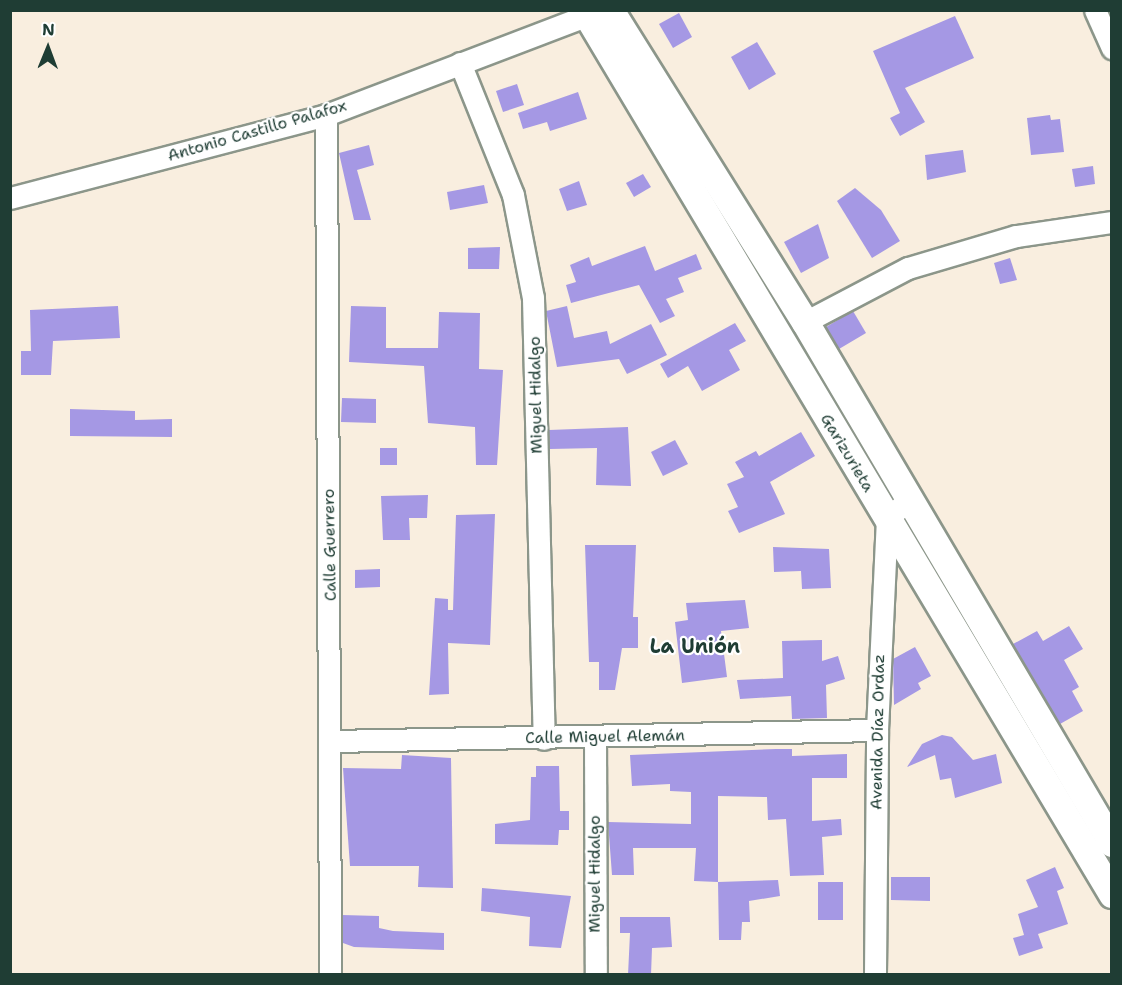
<!DOCTYPE html>
<meta charset="utf-8">
<style>
body{margin:0}
#map{position:relative;width:1122px;height:985px;overflow:hidden;background:#f9eedf;font-family:"Shantell Sans",sans-serif}
div>[style]{position:absolute}
.building>*{inset:0;background:#a598e4}
.roads{filter:drop-shadow(2px 0 #8c968a) drop-shadow(-2px 0 #8c968a) drop-shadow(0 2px #8c968a) drop-shadow(0 -2px #8c968a)}
.minor>*{height:21px;margin:-10.5px;padding:0 10.5px;transform-origin:10.5px;border-radius:10.5px;background:#fff}
.major>*{height:27px;margin:-13.5px;padding:0 13.5px;transform-origin:13.5px;border-radius:13.5px;background:#fff}
span{translate:-50% -50%;white-space:nowrap;text-align:center;line-height:1.15;-webkit-text-stroke:4.5px #fff;paint-order:stroke}
.street-label{font-size:16px;color:#1f3d34}
.quarter-label{font-size:20px;color:#1f3d34;font-weight:700}
.frame{position:absolute;inset:0;border:12px solid #1f3d34;pointer-events:none}
.north{position:absolute;left:18px;top:18px;width:60px;height:60px;-webkit-text-stroke:4px #fff;paint-order:stroke;rotate:1deg;font-size:16px;font-weight:700;line-height:24px;text-align:center;color:#1f3d34}
.north::after{content:'';display:block;margin:auto;width:21px;height:27px;background:#1f3d34;clip-path:polygon(50% 0,100% 100%,50% 72%,0 100%)}
</style>
<div id="map">
<div class="building">
<i style="clip-path:polygon(679px 13px,692px 37px,673px 48px,659px 24px)"></i>
<i style="clip-path:polygon(955px 16px,974px 58px,905px 88px,925px 122px,900px 136px,890px 118px,900px 113px,873px 51px)"></i>
<i style="clip-path:polygon(757px 42px,776px 74px,749px 90px,731px 57px)"></i>
<i style="clip-path:polygon(517px 84px,524px 105px,503px 112px,496px 91px)"></i>
<i style="clip-path:polygon(578px 92px,587px 119px,550px 131px,547px 122px,523px 129px,518px 113px)"></i>
<i style="clip-path:polygon(1050px 115px,1051px 120px,1060px 119px,1064px 152px,1031px 155px,1027px 118px)"></i>
<i style="clip-path:polygon(369px 145px,374px 165px,357px 170px,371px 220px,354px 220px,339px 153px)"></i>
<i style="clip-path:polygon(963px 150px,966px 172px,927px 180px,925px 155px)"></i>
<i style="clip-path:polygon(1093px 166px,1095px 184px,1075px 187px,1072px 169px)"></i>
<i style="clip-path:polygon(643px 174px,651px 187px,634px 197px,626px 183px)"></i>
<i style="clip-path:polygon(579px 181px,587px 205px,567px 211px,559px 189px)"></i>
<i style="clip-path:polygon(484px 185px,488px 203px,450px 210px,447px 192px)"></i>
<i style="clip-path:polygon(855px 188px,881px 210px,900px 241px,872px 258px,837px 201px)"></i>
<i style="clip-path:polygon(818px 224px,829px 258px,801px 273px,784px 242px)"></i>
<i style="clip-path:polygon(645px 246px,655px 271px,696px 254px,702px 269px,678px 278px,684px 292px,666px 299px,675px 316px,660px 323px,639px 285px,571px 303px,566px 285px,576px 282px,570px 265px,589px 257px,592px 266px)"></i>
<i style="clip-path:polygon(500px 247px,499px 269px,468px 269px,468px 248px)"></i>
<i style="clip-path:polygon(1010px 258px,1017px 280px,1000px 284px,994px 263px)"></i>
<i style="clip-path:polygon(118px 306px,120px 338px,53px 341px,51px 375px,21px 375px,21px 351px,31px 351px,30px 310px)"></i>
<i style="clip-path:polygon(351px 306px,386px 307px,386px 348px,438px 348px,439px 312px,480px 313px,479px 369px,503px 370px,497px 465px,476px 465px,475px 427px,428px 423px,424px 366px,349px 362px)"></i>
<i style="clip-path:polygon(567px 306px,574px 338px,607px 331px,610px 344px,651px 324px,667px 355px,627px 374px,619px 359px,557px 367px,546px 311px)"></i>
<i style="clip-path:polygon(853px 311px,866px 333px,839px 349px,826px 327px)"></i>
<i style="clip-path:polygon(735px 323px,746px 341px,729px 350px,740px 370px,702px 391px,688px 366px,668px 378px,660px 364px)"></i>
<i style="clip-path:polygon(342px 398px,376px 399px,376px 423px,341px 422px)"></i>
<i style="clip-path:polygon(70px 409px,135px 411px,135px 420px,172px 419px,172px 437px,70px 436px)"></i>
<i style="clip-path:polygon(628px 427px,631px 486px,596px 485px,597px 448px,550px 449px,549px 430px)"></i>
<i style="clip-path:polygon(801px 432px,815px 456px,770px 482px,785px 514px,739px 533px,728px 511px,738px 507px,727px 484px,744px 477px,735px 462px,756px 451px,759px 456px)"></i>
<i style="clip-path:polygon(675px 440px,688px 464px,663px 476px,651px 452px)"></i>
<i style="clip-path:polygon(380px 448px,397px 448px,397px 465px,380px 465px)"></i>
<i style="clip-path:polygon(428px 495px,427px 518px,409px 518px,410px 540px,383px 540px,381px 496px)"></i>
<i style="clip-path:polygon(495px 514px,490px 645px,448px 643px,449px 694px,429px 695px,435px 598px,448px 599px,448px 610px,453px 610px,456px 515px)"></i>
<i style="clip-path:polygon(585px 545px,636px 545px,633px 617px,638px 617px,638px 648px,622px 648px,615px 690px,599px 690px,599px 662px,589px 662px)"></i>
<i style="clip-path:polygon(773px 547px,829px 549px,831px 588px,802px 589px,801px 571px,774px 572px)"></i>
<i style="clip-path:polygon(380px 569px,380px 587px,355px 588px,355px 570px)"></i>
<i style="clip-path:polygon(745px 600px,749px 628px,721px 631px,727px 677px,682px 683px,675px 622px,688px 620px,686px 603px)"></i>
<i style="clip-path:polygon(1069px 626px,1083px 649px,1064px 660px,1079px 687px,1072px 691px,1083px 711px,1060px 724px,1013px 644px,1037px 631px,1043px 641px)"></i>
<i style="clip-path:polygon(822px 640px,822px 661px,838px 656px,845px 679px,826px 685px,827px 718px,792px 719px,791px 696px,740px 699px,737px 680px,783px 678px,782px 641px)"></i>
<i style="clip-path:polygon(915px 647px,931px 676px,918px 683px,921px 689px,894px 705px,893px 659px)"></i>
<i style="clip-path:polygon(942px 735px,952px 737px,973px 760px,996px 754px,1002px 783px,955px 798px,951px 778px,940px 780px,935px 755px,907px 767px,922px 744px)"></i>
<i style="clip-path:polygon(776px 749px,792px 749px,792px 756px,847px 754px,847px 778px,812px 778px,812px 821px,841px 819px,842px 835px,822px 837px,824px 875px,790px 876px,786px 819px,768px 820px,767px 797px,718px 796px,718px 882px,778px 880px,780px 896px,749px 901px,750px 922px,742px 922px,741px 940px,719px 940px,718px 882px,694px 881px,696px 848px,633px 848px,634px 875px,612px 875px,608px 822px,691px 824px,691px 792px,670px 791px,670px 784px,632px 786px,630px 755px)"></i>
<i style="clip-path:polygon(402px 755px,451px 758px,453px 888px,418px 887px,419px 866px,350px 866px,343px 768px,401px 769px)"></i>
<i style="clip-path:polygon(536px 766px,559px 766px,560px 811px,569px 811px,569px 830px,559px 830px,558px 845px,495px 844px,495px 824px,530px 820px,531px 777px,536px 777px)"></i>
<i style="clip-path:polygon(1055px 867px,1064px 888px,1057px 891px,1068px 924px,1038px 934px,1043px 948px,1019px 956px,1013px 938px,1024px 935px,1018px 914px,1038px 907px,1026px 880px)"></i>
<i style="clip-path:polygon(891px 877px,930px 877px,930px 901px,891px 900px)"></i>
<i style="clip-path:polygon(818px 882px,843px 882px,843px 920px,818px 920px)"></i>
<i style="clip-path:polygon(482px 888px,571px 896px,561px 948px,529px 946px,530px 917px,481px 911px)"></i>
<i style="clip-path:polygon(342px 915px,379px 916px,379px 928px,393px 931px,444px 933px,444px 950px,354px 947px,343px 943px)"></i>
<i style="clip-path:polygon(620px 917px,670px 917px,672px 947px,652px 948px,651px 975px,628px 975px,630px 933px,620px 933px)"></i>
</div>
<div class="roads">
<div class="minor">
<i style="left:1095px;top:10px;width:42px;rotate:65.9deg"></i>
<i style="left:460px;top:63px;width:142px;rotate:68.1deg"></i>
<i style="left:513px;top:195px;width:105px;rotate:79deg"></i>
<i style="left:533px;top:298px;width:441px;rotate:88.6deg"></i>
<i style="left:326px;top:115px;width:859px;rotate:89.73deg"></i>
<i style="left:10px;top:198px;width:327px;rotate:-14.7deg"></i>
<i style="left:326px;top:115px;width:292px;rotate:-20.9deg"></i>
<i style="left:805px;top:322px;width:116px;rotate:-27.7deg"></i>
<i style="left:908px;top:268px;width:113px;rotate:-16.5deg"></i>
<i style="left:1016px;top:236px;width:97px;rotate:-8.3deg"></i>
<i style="left:595px;top:738px;width:236px;rotate:89.8deg"></i>
<i style="left:333px;top:741px;width:544px;rotate:-1.16deg"></i>
<i style="left:875px;top:974px;width:244px;rotate:-89.5deg"></i>
<i style="left:877px;top:730px;width:211px;rotate:-87.3deg"></i>
<i style="left:887px;top:519px;width:30px;rotate:-42deg"></i>
</div>
<div class="major">
<i style="left:584px;top:10px;width:1030px;rotate:59.15deg"></i>
<i style="left:610px;top:10px;width:368px;rotate:58deg"></i>
<i style="left:805px;top:322px;width:605px;rotate:59.49deg"></i>
</div>
</div>
<div class="street-label">
<span style="left:257px;top:131px;rotate:-16deg">Antonio Castillo Palafox</span>
<span style="left:536px;top:395px;rotate:-91deg">Miguel Hidalgo</span>
<span style="left:847px;top:453px;rotate:59deg">Garizurieta</span>
<span style="left:330px;top:545px;rotate:-91deg">Calle Guerrero</span>
<span style="left:878px;top:732px;rotate:-89deg">Avenida Díaz Ordaz</span>
<span style="left:605px;top:737px;rotate:-1deg">Calle Miguel Alemán</span>
<span style="left:595px;top:874px;rotate:-90deg">Miguel Hidalgo</span>
</div>
<div class="quarter-label">
<span style="left:695px;top:646px">La Unión</span>
</div>
<div class="frame"></div>
<div class="north">N</div>
</div>
